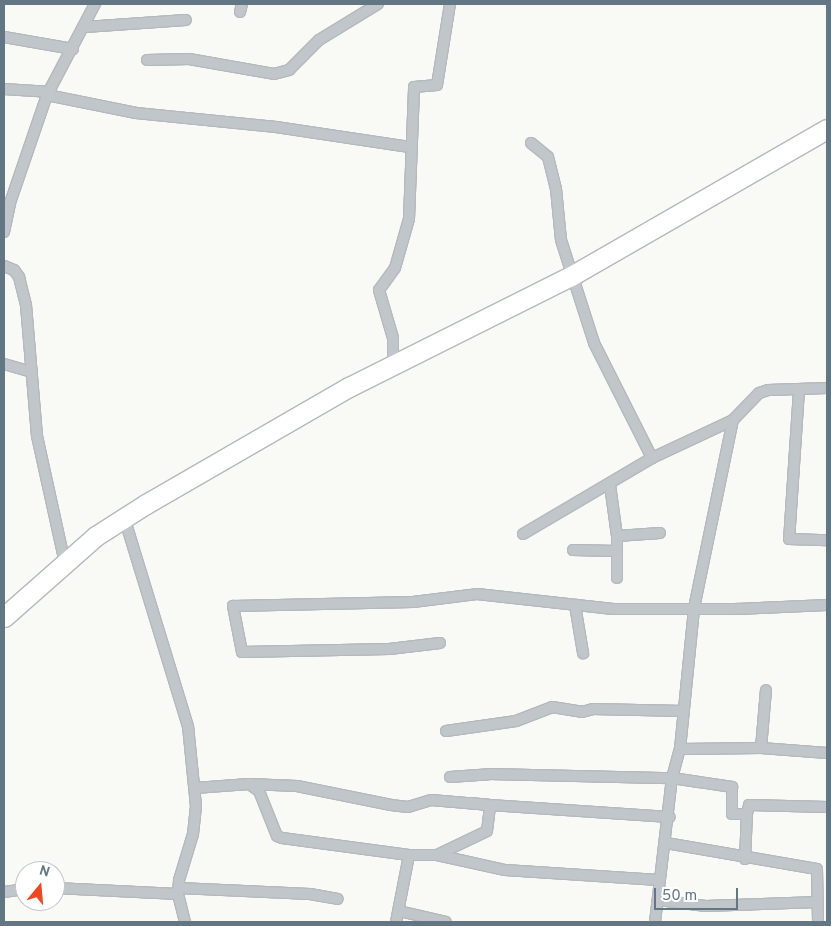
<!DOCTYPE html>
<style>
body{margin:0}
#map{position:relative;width:831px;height:926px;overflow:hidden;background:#f9f9f6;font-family:Overpass,sans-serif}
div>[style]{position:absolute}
.roads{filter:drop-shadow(1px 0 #b4b9bd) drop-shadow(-1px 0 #b4b9bd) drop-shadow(0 1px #b4b9bd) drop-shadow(0 -1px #b4b9bd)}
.street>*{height:10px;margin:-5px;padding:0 5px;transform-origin:5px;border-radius:5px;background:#c1c6ca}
.highway>*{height:19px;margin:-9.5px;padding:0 9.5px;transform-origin:9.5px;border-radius:9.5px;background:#fff}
span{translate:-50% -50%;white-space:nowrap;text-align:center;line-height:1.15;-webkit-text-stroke:5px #fff;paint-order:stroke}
.frame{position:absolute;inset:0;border:5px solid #627683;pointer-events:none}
.north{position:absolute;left:15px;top:861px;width:50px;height:50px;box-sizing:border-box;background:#fff;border:1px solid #c0c8cd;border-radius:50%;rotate:17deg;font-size:14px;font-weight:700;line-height:20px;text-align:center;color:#627683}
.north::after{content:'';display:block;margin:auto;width:18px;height:22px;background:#ee4821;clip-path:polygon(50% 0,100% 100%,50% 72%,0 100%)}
.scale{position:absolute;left:654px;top:888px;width:84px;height:22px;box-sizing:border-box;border:2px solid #627683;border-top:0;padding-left:6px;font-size:15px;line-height:18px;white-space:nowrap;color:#627683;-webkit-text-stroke:4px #fff;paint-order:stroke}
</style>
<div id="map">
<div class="roads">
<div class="street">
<i style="left:240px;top:12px;width:8px;rotate:-76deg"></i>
<i style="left:85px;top:27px;width:101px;rotate:-4deg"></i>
<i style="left:4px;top:37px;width:70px;rotate:9.9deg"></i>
<i style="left:147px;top:60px;width:42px;rotate:-1.4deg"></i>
<i style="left:189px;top:59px;width:86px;rotate:10deg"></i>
<i style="left:274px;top:74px;width:16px;rotate:-15deg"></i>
<i style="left:289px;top:70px;width:42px;rotate:-45deg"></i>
<i style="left:319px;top:40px;width:69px;rotate:-31.4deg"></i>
<i style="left:4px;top:89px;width:47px;rotate:3.7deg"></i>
<i style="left:47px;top:95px;width:91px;rotate:11.4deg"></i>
<i style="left:136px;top:113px;width:141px;rotate:5.7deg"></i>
<i style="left:276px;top:127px;width:135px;rotate:8.5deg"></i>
<i style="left:531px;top:143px;width:22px;rotate:39deg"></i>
<i style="left:548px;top:157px;width:33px;rotate:76deg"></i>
<i style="left:556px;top:189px;width:51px;rotate:84.4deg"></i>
<i style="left:561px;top:240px;width:108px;rotate:72.2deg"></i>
<i style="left:594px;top:343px;width:129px;rotate:63.2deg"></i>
<i style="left:4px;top:232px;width:30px;rotate:-78deg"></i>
<i style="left:10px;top:203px;width:114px;rotate:-71.1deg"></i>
<i style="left:47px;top:95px;width:103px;rotate:-62.2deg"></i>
<i style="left:4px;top:266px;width:11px;rotate:22deg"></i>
<i style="left:14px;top:270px;width:9px;rotate:54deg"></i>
<i style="left:19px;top:277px;width:29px;rotate:76deg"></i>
<i style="left:26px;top:305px;width:131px;rotate:85.2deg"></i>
<i style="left:37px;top:436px;width:130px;rotate:77.6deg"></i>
<i style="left:4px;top:364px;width:29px;rotate:16deg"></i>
<i style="left:393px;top:366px;width:28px;rotate:-90deg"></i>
<i style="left:393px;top:338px;width:50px;rotate:-106.3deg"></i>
<i style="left:379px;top:290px;width:27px;rotate:-54deg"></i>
<i style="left:395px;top:268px;width:51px;rotate:-74.1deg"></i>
<i style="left:409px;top:219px;width:132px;rotate:-87.8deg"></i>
<i style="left:414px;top:87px;width:23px;rotate:-5deg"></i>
<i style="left:437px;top:85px;width:82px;rotate:-80.9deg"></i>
<i style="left:799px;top:390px;width:149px;rotate:93.8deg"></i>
<i style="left:789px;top:539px;width:38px;rotate:2deg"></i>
<i style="left:610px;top:485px;width:51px;rotate:82.2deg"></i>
<i style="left:617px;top:536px;width:42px;rotate:90deg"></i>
<i style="left:124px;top:517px;width:219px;rotate:73deg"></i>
<i style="left:188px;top:726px;width:80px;rotate:84.3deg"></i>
<i style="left:196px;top:806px;width:28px;rotate:96deg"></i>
<i style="left:193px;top:834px;width:48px;rotate:106.9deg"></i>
<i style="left:179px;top:880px;width:14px;rotate:94deg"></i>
<i style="left:178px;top:894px;width:29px;rotate:76deg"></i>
<i style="left:523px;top:534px;width:150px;rotate:-30.5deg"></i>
<i style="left:652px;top:458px;width:89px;rotate:-25.1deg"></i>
<i style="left:733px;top:420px;width:37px;rotate:-46deg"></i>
<i style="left:759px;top:393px;width:9px;rotate:-18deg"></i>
<i style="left:768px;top:390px;width:59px;rotate:-1.9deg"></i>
<i style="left:617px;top:536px;width:43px;rotate:-4deg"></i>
<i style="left:573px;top:550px;width:44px;rotate:1.3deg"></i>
<i style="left:575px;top:605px;width:49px;rotate:80.5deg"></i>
<i style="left:440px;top:643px;width:51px;rotate:173.3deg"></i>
<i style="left:389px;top:649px;width:147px;rotate:178.8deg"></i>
<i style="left:242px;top:652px;width:47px;rotate:-101.1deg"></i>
<i style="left:233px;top:606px;width:180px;rotate:-1.3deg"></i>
<i style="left:413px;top:602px;width:64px;rotate:-7.1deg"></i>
<i style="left:477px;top:594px;width:137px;rotate:6.3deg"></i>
<i style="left:613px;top:609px;width:122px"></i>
<i style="left:735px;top:609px;width:92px;rotate:-2.5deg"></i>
<i style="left:446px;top:731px;width:71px;rotate:-8.1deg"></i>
<i style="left:516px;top:721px;width:39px;rotate:-21deg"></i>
<i style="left:552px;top:707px;width:30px;rotate:9deg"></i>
<i style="left:582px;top:712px;width:11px;rotate:-15deg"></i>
<i style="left:593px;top:709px;width:91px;rotate:1.3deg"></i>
<i style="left:761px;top:748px;width:58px;rotate:-85.1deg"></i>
<i style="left:680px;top:749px;width:81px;rotate:-0.7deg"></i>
<i style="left:761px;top:748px;width:66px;rotate:4.3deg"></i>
<i style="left:450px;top:777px;width:39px;rotate:-4deg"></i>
<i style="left:489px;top:774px;width:183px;rotate:1.3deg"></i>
<i style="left:672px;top:778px;width:61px;rotate:8.5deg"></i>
<i style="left:732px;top:787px;width:27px;rotate:90deg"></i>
<i style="left:732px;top:814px;width:15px"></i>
<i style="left:747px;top:814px;width:9px;rotate:-77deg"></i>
<i style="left:749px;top:805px;width:78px;rotate:1.5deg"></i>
<i style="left:249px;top:784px;width:48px;rotate:2.4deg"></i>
<i style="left:297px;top:786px;width:96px;rotate:11.4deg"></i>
<i style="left:391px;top:805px;width:17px;rotate:7deg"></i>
<i style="left:408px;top:807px;width:24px;rotate:-17deg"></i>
<i style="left:431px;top:800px;width:59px;rotate:4.8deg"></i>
<i style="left:490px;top:805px;width:20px;rotate:-174deg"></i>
<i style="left:195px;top:788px;width:54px;rotate:-4.2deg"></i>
<i style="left:249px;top:784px;width:12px;rotate:35deg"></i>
<i style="left:259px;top:791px;width:48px;rotate:68.2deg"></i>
<i style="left:277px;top:836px;width:5px;rotate:22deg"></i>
<i style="left:282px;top:838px;width:128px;rotate:7.6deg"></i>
<i style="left:409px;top:855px;width:28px"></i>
<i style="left:437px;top:855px;width:70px;rotate:12.4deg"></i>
<i style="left:505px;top:870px;width:154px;rotate:3.7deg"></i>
<i style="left:666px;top:843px;width:153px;rotate:9.8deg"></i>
<i style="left:817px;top:869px;width:53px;rotate:88.9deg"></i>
<i style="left:437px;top:855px;width:55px;rotate:-25.6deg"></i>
<i style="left:487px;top:831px;width:26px;rotate:-83deg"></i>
<i style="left:490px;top:805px;width:180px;rotate:3.8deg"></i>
<i style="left:745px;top:859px;width:45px;rotate:-87.5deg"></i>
<i style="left:55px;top:888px;width:123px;rotate:2.8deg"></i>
<i style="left:179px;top:888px;width:131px;rotate:2.6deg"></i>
<i style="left:310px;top:894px;width:28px;rotate:10deg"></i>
<i style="left:4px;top:892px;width:21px;rotate:-8deg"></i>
<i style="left:658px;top:900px;width:48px;rotate:7.1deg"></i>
<i style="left:706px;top:906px;width:112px;rotate:-2deg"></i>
<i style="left:399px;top:911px;width:48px;rotate:13.2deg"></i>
<i style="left:396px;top:922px;width:68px;rotate:-79deg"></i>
<i style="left:655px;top:922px;width:145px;rotate:-83.3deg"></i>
<i style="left:672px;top:778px;width:30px;rotate:-75deg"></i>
<i style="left:680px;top:749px;width:142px;rotate:-84.3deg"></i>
<i style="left:694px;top:608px;width:192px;rotate:-78.3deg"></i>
</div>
<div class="highway">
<i style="left:4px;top:617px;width:123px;rotate:-41.4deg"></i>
<i style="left:96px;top:536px;width:59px;rotate:-32.6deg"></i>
<i style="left:146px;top:504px;width:234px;rotate:-30deg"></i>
<i style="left:349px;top:387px;width:248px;rotate:-26.6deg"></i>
<i style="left:571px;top:276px;width:295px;rotate:-29.9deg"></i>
</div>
</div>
<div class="frame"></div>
<div class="north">N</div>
<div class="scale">50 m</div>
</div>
